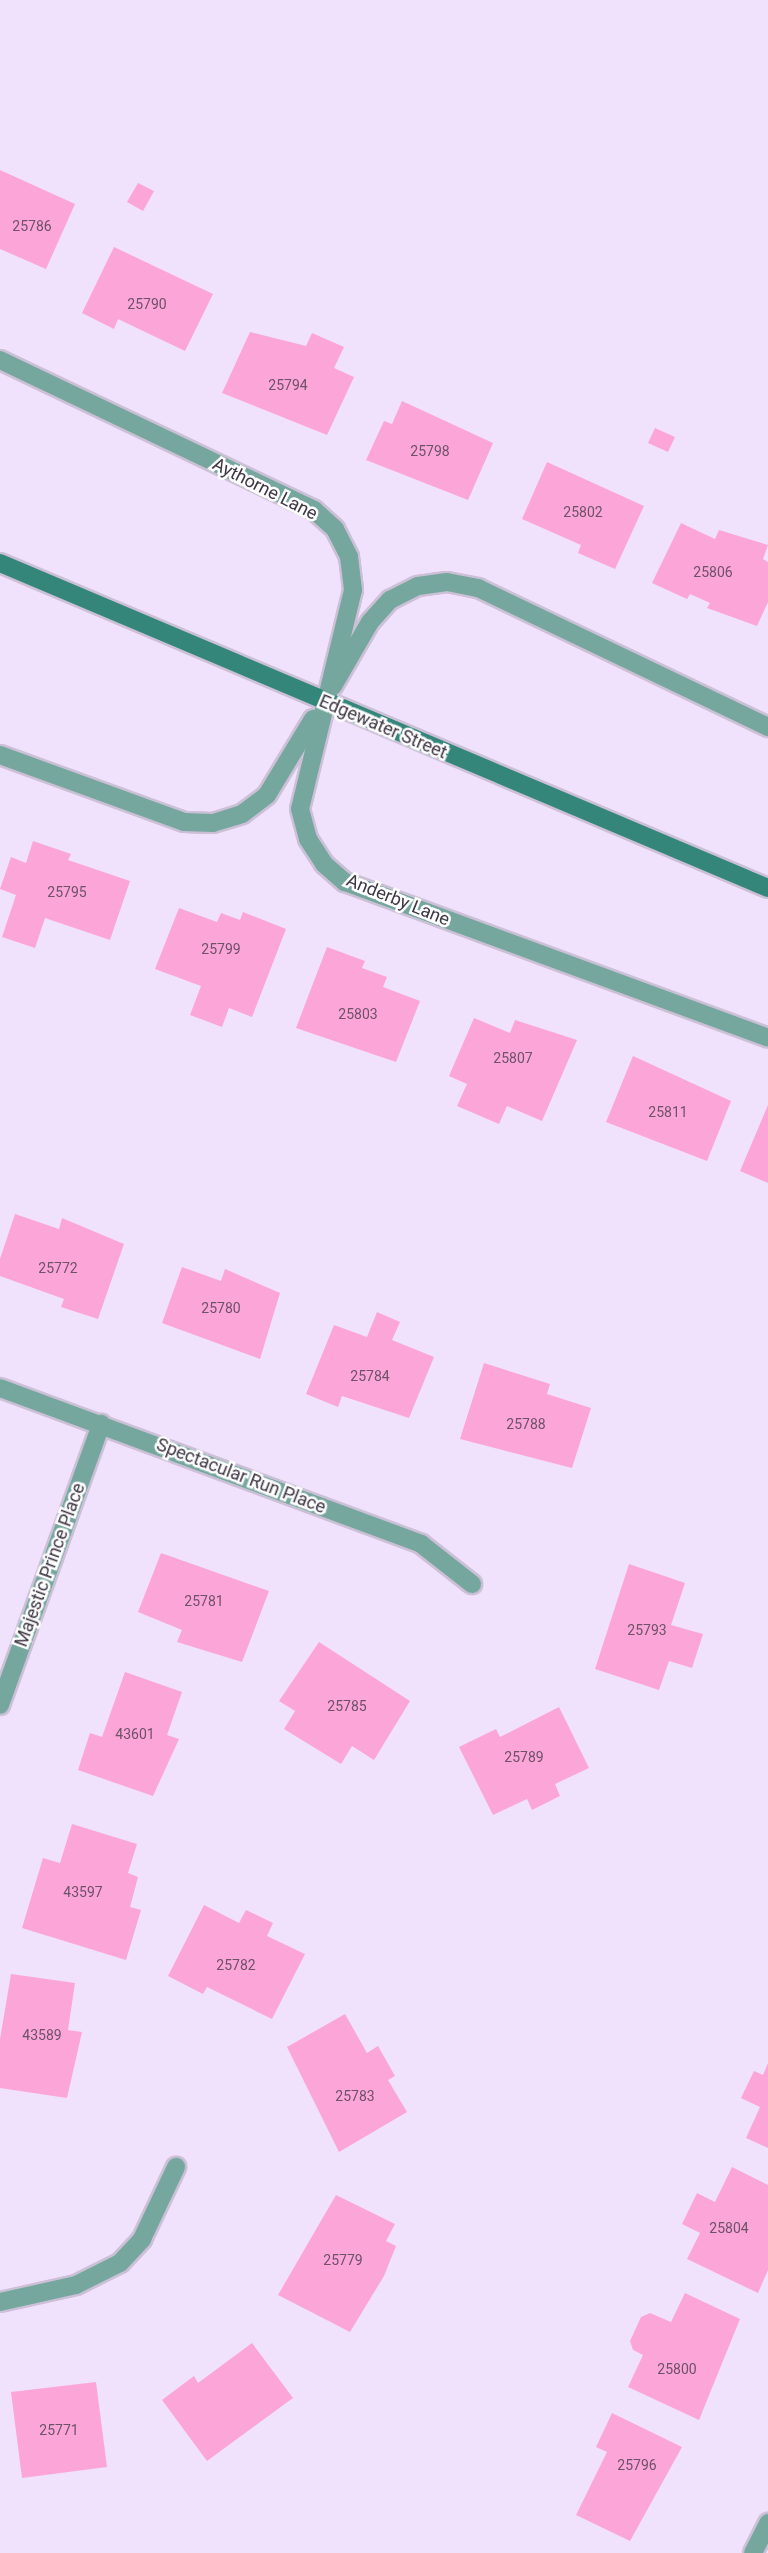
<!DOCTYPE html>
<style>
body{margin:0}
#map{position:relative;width:768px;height:2553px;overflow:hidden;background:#f0e2fc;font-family:Roboto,sans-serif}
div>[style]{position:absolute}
.building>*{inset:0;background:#fca5d9}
.roads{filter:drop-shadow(2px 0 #ccc0d7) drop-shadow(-2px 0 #ccc0d7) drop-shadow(0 2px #ccc0d7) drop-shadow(0 -2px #ccc0d7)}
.street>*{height:18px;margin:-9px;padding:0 9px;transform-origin:9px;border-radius:9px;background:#76a79e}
.secondary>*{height:18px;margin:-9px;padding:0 9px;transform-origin:9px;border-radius:9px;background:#34867a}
span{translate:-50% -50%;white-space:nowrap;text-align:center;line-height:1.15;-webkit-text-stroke:5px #fff;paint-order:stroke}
.number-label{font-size:14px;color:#6d5268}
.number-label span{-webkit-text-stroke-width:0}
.street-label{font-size:18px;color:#3d3643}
</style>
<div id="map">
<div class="building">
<i style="clip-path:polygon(0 170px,75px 204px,46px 269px,0 249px)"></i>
<i style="clip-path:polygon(138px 183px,154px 191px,143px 211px,127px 202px)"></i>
<i style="clip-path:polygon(114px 247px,213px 294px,185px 351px,118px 319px,114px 329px,82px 313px)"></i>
<i style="clip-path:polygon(250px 332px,306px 346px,312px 333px,344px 347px,334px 368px,354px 377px,327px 435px,222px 393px)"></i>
<i style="clip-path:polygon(402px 401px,493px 443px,468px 500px,366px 460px,384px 421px,392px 424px)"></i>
<i style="clip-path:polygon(655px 428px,675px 437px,668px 452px,648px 443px)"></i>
<i style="clip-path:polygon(547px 462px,644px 506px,615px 569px,578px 553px,581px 545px,522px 519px)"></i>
<i style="clip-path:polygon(681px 523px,715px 539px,719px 530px,768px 545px,763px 559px,768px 562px,768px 602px,757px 626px,707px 608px,710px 603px,690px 594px,687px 599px,652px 583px)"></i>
<i style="clip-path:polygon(33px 841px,71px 854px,68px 860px,130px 881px,110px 940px,45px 918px,35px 948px,2px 937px,16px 895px,0 889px,11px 857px,26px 863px)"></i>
<i style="clip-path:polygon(179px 908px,217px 922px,221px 913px,240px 920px,243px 912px,286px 929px,252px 1017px,229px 1008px,222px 1027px,190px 1015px,201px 986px,155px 969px)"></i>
<i style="clip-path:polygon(327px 947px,365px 961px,362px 968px,387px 977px,383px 987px,420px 1001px,396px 1062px,296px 1028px)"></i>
<i style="clip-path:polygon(474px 1018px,510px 1033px,515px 1020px,577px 1040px,542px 1121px,507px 1106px,499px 1124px,457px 1106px,467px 1084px,449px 1076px)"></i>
<i style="clip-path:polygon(633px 1056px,731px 1101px,707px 1161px,606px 1122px)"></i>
<i style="clip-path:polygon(768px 1105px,768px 1183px,740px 1171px)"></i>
<i style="clip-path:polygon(15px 1214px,59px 1229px,62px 1218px,124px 1244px,98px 1319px,61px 1307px,64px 1299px,0 1276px,0 1259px)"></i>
<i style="clip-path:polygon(182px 1267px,221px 1281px,225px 1269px,280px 1293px,260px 1359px,162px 1323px)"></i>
<i style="clip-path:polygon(377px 1312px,400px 1322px,392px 1340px,434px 1357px,409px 1418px,342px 1396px,338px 1407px,306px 1394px,334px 1325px,367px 1337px)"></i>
<i style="clip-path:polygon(484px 1363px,550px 1384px,547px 1394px,591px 1408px,572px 1468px,460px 1439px)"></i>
<i style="clip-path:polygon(161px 1553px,269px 1591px,242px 1662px,177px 1642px,182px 1630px,138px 1612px)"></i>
<i style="clip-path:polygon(629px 1564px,685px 1583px,671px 1625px,703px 1634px,692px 1668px,669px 1661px,659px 1690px,595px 1669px)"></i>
<i style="clip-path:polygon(319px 1642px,410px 1701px,374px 1760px,352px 1746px,341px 1764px,284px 1729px,295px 1711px,279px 1701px)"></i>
<i style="clip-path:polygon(125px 1672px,182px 1692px,167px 1735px,179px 1739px,153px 1796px,78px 1770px,90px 1733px,102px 1737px)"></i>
<i style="clip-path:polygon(559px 1707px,589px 1768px,555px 1784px,560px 1796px,532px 1810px,527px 1799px,493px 1815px,459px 1747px,496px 1729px,500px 1737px)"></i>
<i style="clip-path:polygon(72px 1824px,137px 1844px,128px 1873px,138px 1877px,130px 1907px,141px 1910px,126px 1960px,22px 1928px,43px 1858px,60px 1863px)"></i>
<i style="clip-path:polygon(204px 1905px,239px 1923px,246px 1910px,273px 1923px,267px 1936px,305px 1954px,272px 2019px,207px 1987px,203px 1994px,168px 1976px)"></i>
<i style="clip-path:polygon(11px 1974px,75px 1983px,68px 2030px,82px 2032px,67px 2098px,0 2088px,0 2039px)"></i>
<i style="clip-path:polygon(345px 2014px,367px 2053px,378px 2046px,395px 2076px,388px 2080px,407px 2112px,339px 2152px,287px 2047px)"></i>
<i style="clip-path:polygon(768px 2063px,768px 2148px,746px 2138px,760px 2107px,741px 2098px,754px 2071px,763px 2075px)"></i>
<i style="clip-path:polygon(732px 2167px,768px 2185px,768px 2270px,758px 2293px,687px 2259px,700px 2233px,682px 2224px,697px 2193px,715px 2202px)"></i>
<i style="clip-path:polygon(336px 2195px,395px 2224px,386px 2241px,396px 2246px,384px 2276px,350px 2332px,278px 2295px)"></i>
<i style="clip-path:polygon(685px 2293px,740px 2319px,699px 2420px,628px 2387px,643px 2355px,633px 2350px,630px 2341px,641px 2317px,650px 2313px,671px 2322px)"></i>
<i style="clip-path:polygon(252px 2343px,293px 2398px,207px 2461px,162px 2400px,194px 2376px,198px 2383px)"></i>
<i style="clip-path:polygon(96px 2382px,107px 2467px,22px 2478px,11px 2392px)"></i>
<i style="clip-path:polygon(612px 2413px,682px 2447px,630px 2541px,576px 2515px,607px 2452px,596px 2447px)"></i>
</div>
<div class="roads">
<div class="street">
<i style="left:0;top:360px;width:348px;rotate:25.5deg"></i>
<i style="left:314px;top:510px;width:28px;rotate:42deg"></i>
<i style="left:335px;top:529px;width:31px;rotate:63deg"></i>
<i style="left:349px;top:557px;width:33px;rotate:83deg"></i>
<i style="left:353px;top:590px;width:225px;rotate:103.6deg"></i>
<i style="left:300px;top:809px;width:31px;rotate:75deg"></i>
<i style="left:308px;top:839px;width:30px;rotate:57deg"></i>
<i style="left:324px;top:864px;width:28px;rotate:41deg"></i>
<i style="left:345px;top:882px;width:451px;rotate:20.2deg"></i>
<i style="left:333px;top:686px;width:74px;rotate:-60deg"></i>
<i style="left:370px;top:622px;width:30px;rotate:-48deg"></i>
<i style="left:390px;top:600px;width:31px;rotate:-27deg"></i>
<i style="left:418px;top:586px;width:29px;rotate:-8deg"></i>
<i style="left:447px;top:582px;width:32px;rotate:11deg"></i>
<i style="left:478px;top:588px;width:322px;rotate:25.6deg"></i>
<i style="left:0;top:755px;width:196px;rotate:20deg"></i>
<i style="left:184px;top:822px;width:29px;rotate:2deg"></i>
<i style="left:213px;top:823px;width:30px;rotate:-17deg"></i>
<i style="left:242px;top:814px;width:31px;rotate:-37deg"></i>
<i style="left:267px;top:795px;width:89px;rotate:-58.8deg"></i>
<i style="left:0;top:1388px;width:449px;rotate:20.3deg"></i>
<i style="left:421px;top:1544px;width:65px;rotate:38.1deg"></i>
<i style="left:0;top:1705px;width:299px;rotate:-70.2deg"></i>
<i style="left:0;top:2302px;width:78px;rotate:-12.6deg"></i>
<i style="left:76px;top:2285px;width:49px;rotate:-26.6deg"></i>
<i style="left:120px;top:2263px;width:33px;rotate:-47deg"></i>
<i style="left:142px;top:2239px;width:80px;rotate:-64.7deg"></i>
<i style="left:753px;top:2553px;width:34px;rotate:-63deg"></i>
</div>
<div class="secondary">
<i style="left:0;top:563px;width:834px;rotate:22.94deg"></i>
</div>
</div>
<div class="number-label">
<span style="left:32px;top:226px">25786</span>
<span style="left:147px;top:304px">25790</span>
<span style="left:288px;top:385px">25794</span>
<span style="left:430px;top:451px">25798</span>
<span style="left:583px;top:512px">25802</span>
<span style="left:713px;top:572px">25806</span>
<span style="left:67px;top:892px">25795</span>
<span style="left:221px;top:949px">25799</span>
<span style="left:358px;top:1014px">25803</span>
<span style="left:513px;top:1058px">25807</span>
<span style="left:668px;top:1112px">25811</span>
<span style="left:58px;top:1268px">25772</span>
<span style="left:221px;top:1308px">25780</span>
<span style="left:370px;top:1376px">25784</span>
<span style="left:526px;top:1424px">25788</span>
<span style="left:204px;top:1601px">25781</span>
<span style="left:647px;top:1630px">25793</span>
<span style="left:347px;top:1706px">25785</span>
<span style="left:135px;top:1734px">43601</span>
<span style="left:524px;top:1757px">25789</span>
<span style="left:83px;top:1892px">43597</span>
<span style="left:236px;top:1965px">25782</span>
<span style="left:42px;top:2035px">43589</span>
<span style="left:355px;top:2096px">25783</span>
<span style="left:729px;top:2228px">25804</span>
<span style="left:343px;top:2260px">25779</span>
<span style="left:677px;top:2369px">25800</span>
<span style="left:59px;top:2430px">25771</span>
<span style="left:637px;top:2465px">25796</span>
</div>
<div class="street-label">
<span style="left:265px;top:489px;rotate:27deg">Aythorne Lane</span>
<span style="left:383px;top:727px;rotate:23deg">Edgewater Street</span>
<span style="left:398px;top:900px;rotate:22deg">Anderby Lane</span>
<span style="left:241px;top:1476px;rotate:21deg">Spectacular Run Place</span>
<span style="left:50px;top:1565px;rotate:-70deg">Majestic Prince Place</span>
</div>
</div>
